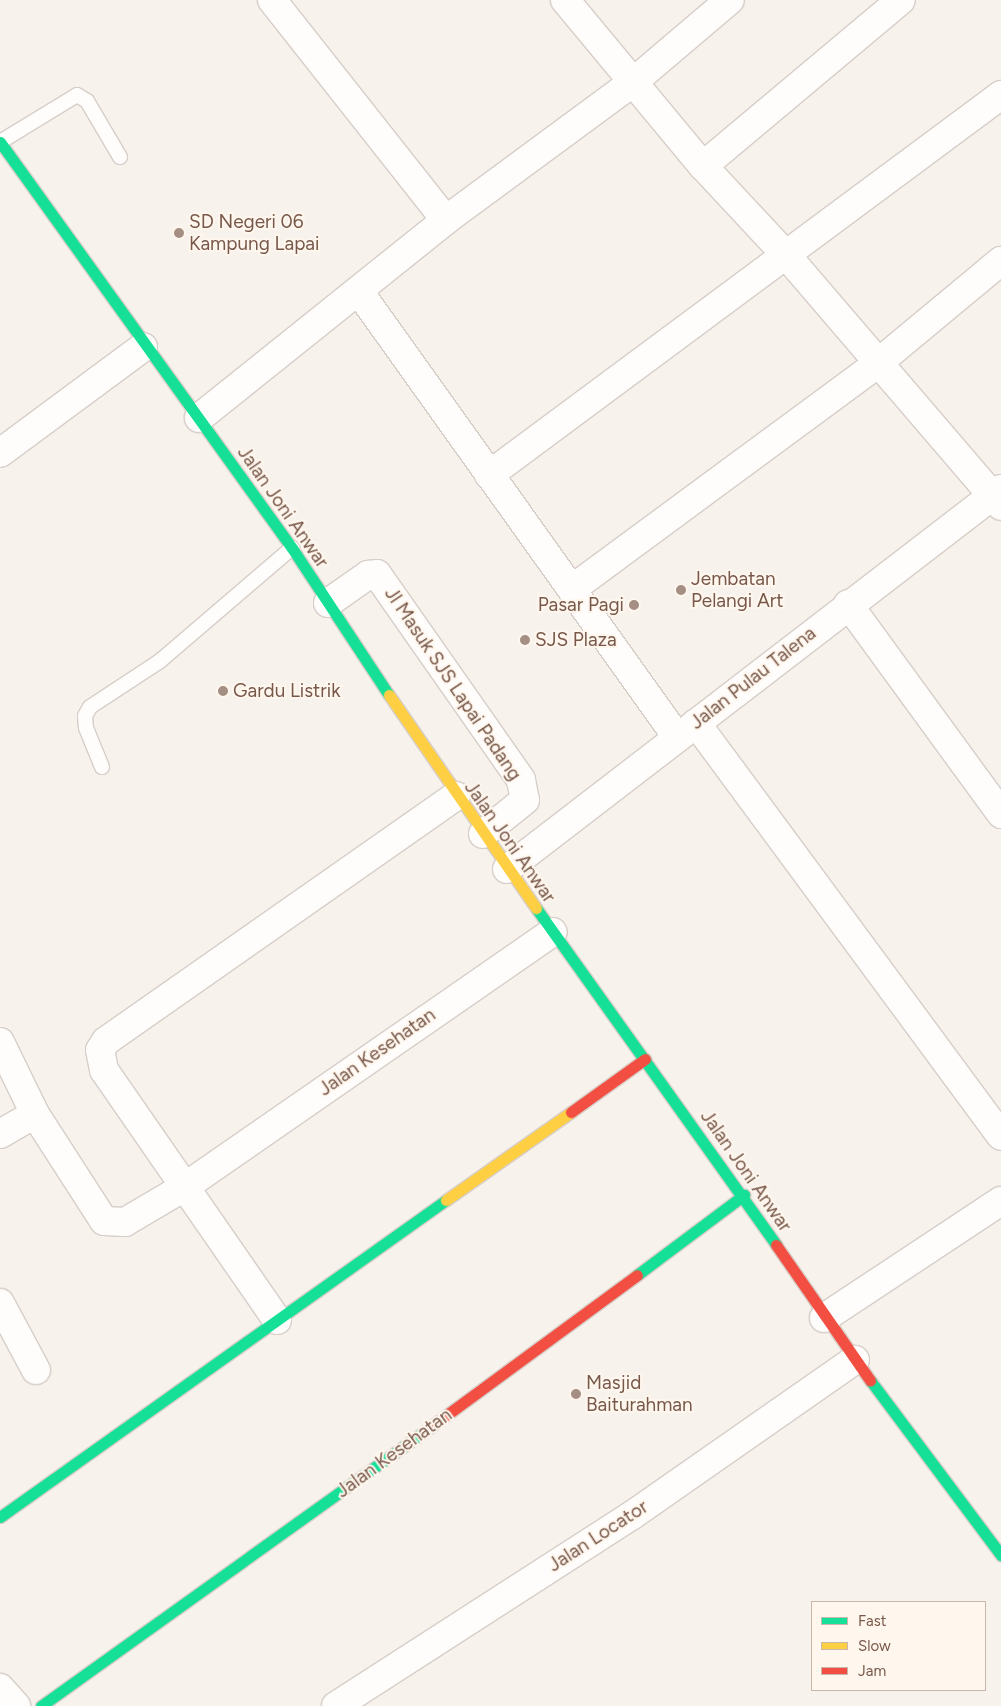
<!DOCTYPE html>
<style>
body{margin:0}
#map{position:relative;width:1001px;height:1706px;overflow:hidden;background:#f8f2ec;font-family:Figtree,sans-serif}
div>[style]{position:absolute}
.roads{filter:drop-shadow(1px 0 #d7cec8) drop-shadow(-1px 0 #d7cec8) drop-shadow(0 1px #d7cec8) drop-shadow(0 -1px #d7cec8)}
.lane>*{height:14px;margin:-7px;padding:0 7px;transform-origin:7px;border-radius:7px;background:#fefdfc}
.street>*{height:28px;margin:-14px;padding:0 14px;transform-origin:14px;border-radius:14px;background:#fefdfc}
.fast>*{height:11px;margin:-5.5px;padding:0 5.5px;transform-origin:5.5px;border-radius:5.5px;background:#16e098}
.slow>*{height:11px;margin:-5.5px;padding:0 5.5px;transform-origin:5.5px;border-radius:5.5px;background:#ffcf43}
.jam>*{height:11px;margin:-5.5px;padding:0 5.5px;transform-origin:5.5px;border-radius:5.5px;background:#f24e42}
.dots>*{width:14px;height:14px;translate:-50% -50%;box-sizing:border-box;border:2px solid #fff7ee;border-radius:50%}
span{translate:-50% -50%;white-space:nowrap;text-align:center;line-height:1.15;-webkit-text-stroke:4px #fff7ee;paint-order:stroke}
.poi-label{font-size:19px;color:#78584a}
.left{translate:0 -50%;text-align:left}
.right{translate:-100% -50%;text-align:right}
.street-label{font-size:19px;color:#78584a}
.legend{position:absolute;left:811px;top:1601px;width:175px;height:90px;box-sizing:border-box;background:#fff7ee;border:1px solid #c9b7ac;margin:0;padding:6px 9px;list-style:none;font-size:15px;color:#78584a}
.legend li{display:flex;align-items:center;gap:10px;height:25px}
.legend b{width:25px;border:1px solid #c9b7ac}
</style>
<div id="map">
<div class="roads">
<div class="lane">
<i style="left:0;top:142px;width:90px;rotate:-31.4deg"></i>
<i style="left:77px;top:95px;width:12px;rotate:31deg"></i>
<i style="left:87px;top:101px;width:65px;rotate:59.5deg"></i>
<i style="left:102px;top:767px;width:42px;rotate:-112.3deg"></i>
<i style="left:86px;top:728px;width:12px;rotate:-95deg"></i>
<i style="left:85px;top:716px;width:10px;rotate:-61deg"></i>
<i style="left:90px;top:707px;width:84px;rotate:-33.3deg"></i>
<i style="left:160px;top:661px;width:174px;rotate:-40.6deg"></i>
</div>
<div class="street">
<i style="left:272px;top:0;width:280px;rotate:51.7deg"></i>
<i style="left:565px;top:0;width:216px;rotate:50.3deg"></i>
<i style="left:703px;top:166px;width:123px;rotate:47deg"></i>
<i style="left:787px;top:256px;width:329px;rotate:49.4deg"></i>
<i style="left:703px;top:166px;width:258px;rotate:-40deg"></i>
<i style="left:360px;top:293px;width:546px;rotate:54.47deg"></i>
<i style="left:199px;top:418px;width:317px;rotate:-38.7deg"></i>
<i style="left:446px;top:220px;width:231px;rotate:-36.4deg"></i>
<i style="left:632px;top:83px;width:128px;rotate:-40.3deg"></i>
<i style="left:0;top:453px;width:178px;rotate:-36.5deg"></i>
<i style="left:489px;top:475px;width:638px;rotate:-36.58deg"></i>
<i style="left:572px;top:589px;width:380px;rotate:-36.4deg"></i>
<i style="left:878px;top:363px;width:160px;rotate:-39.7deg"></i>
<i style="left:328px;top:603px;width:49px;rotate:-35deg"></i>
<i style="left:368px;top:575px;width:9px;rotate:-6deg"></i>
<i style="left:377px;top:574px;width:251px;rotate:55deg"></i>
<i style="left:521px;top:780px;width:20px;rotate:79deg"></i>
<i style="left:525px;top:800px;width:54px;rotate:141deg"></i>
<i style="left:848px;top:604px;width:260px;rotate:53.9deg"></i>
<i style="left:696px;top:723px;width:513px;rotate:53.55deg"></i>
<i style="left:507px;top:869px;width:623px;rotate:-37.57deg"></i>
<i style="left:0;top:1042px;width:80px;rotate:64.1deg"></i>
<i style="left:35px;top:1114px;width:127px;rotate:57.2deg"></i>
<i style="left:104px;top:1221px;width:21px;rotate:3deg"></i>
<i style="left:125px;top:1222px;width:71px;rotate:-30.5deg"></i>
<i style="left:186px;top:1186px;width:446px;rotate:-34.7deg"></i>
<i style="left:0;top:1134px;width:40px;rotate:-29.7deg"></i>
<i style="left:0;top:1303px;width:76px;rotate:61.8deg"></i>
<i style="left:824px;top:1318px;width:212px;rotate:-33.5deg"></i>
<i style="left:277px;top:1320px;width:304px;rotate:-124.7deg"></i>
<i style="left:104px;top:1070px;width:20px;rotate:-101deg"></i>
<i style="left:100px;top:1050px;width:11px;rotate:-56deg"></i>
<i style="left:106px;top:1041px;width:427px;rotate:-35deg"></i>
<i style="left:0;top:1688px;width:24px;rotate:48deg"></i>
<i style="left:336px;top:1706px;width:351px;rotate:-32.8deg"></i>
<i style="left:631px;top:1516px;width:273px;rotate:-34.9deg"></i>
</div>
<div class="fast">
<i style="left:0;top:142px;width:500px;rotate:54.28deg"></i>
<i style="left:292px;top:548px;width:176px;rotate:56.6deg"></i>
<i style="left:536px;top:908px;width:414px;rotate:54.5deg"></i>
<i style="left:637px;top:1275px;width:134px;rotate:-36.8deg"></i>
<i style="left:870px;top:1380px;width:219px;rotate:53.2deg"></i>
<i style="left:0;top:1517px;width:547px;rotate:-35.4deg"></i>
<i style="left:41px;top:1706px;width:482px;rotate:-35.6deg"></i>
</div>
<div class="slow">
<i style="left:389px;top:695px;width:259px;rotate:55.4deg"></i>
<i style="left:446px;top:1200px;width:153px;rotate:-35.1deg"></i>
</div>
<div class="jam">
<i style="left:571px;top:1112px;width:91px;rotate:-35.6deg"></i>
<i style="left:776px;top:1245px;width:165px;rotate:55.2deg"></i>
<i style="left:433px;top:1425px;width:253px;rotate:-36.3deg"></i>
</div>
</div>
<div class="dots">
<i style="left:179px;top:233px;background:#a58e83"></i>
<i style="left:681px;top:590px;background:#a58e83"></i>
<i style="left:634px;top:605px;background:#a58e83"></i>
<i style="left:525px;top:640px;background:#a58e83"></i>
<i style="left:223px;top:691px;background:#a58e83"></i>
<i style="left:576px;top:1394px;background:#a58e83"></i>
</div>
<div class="poi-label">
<span class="left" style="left:189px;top:233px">SD Negeri 06<br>Kampung Lapai</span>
<span class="left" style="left:691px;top:590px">Jembatan<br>Pelangi Art</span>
<span class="right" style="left:624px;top:605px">Pasar Pagi</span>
<span class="left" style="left:535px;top:640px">SJS Plaza</span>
<span class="left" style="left:233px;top:691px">Gardu Listrik</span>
<span class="left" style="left:586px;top:1394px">Masjid<br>Baiturahman</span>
</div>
<div class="street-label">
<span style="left:283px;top:507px;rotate:55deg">Jalan Joni Anwar</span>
<span style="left:753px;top:678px;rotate:-38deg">Jalan Pulau Talena</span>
<span style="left:453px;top:684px;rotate:56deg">Jl Masuk SJS Lapai Padang</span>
<span style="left:510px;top:842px;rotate:55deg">Jalan Joni Anwar</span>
<span style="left:377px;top:1052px;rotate:-35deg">Jalan Kesehatan</span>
<span style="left:746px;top:1171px;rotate:55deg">Jalan Joni Anwar</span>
<span style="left:394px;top:1453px;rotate:-36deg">Jalan Kesehatan</span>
<span style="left:598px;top:1536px;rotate:-33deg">Jalan Locator</span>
</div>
<ul class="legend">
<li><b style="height:6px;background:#16e098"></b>Fast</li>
<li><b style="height:6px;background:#ffcf43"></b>Slow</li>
<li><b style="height:6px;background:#f24e42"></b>Jam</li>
</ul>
</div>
